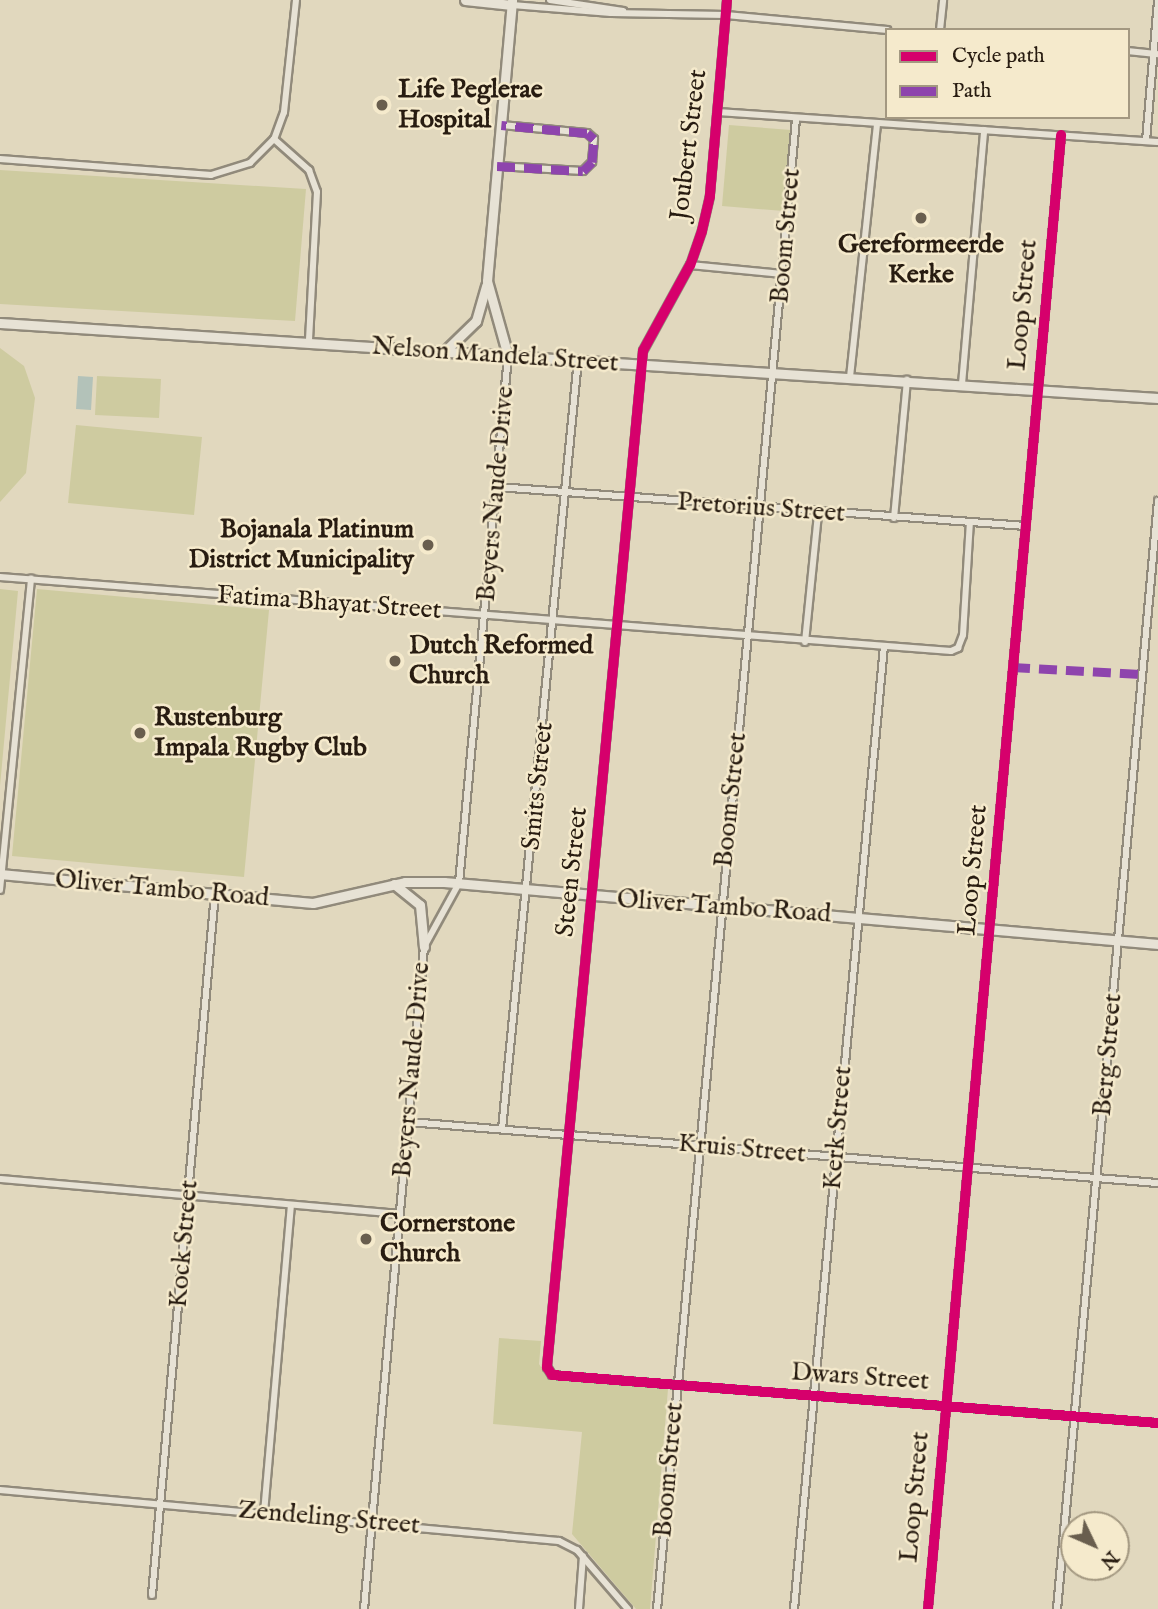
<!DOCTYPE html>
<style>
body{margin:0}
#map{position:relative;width:1158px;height:1609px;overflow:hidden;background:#e1d8be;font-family:"IM FELL English",serif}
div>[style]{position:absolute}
.green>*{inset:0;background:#cecba0}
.water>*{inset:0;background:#b3c2b9}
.roads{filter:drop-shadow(2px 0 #918a7b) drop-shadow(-2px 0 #918a7b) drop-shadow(0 2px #918a7b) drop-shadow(0 -2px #918a7b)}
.street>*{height:6px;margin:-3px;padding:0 3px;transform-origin:3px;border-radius:3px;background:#e7e2d5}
.secondary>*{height:9px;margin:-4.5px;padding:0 4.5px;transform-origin:4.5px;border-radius:4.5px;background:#e7e2d5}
.quiet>*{height:9px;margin-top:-4.5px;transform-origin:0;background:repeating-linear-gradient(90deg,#8e44ad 0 18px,transparent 0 27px)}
.cycleway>*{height:10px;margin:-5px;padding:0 5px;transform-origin:5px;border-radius:5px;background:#d6006c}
.dots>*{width:19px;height:19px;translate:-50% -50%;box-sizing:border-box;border:4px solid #f5eacc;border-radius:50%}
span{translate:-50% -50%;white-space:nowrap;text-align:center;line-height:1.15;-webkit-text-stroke:5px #f5eacc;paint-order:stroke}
.poi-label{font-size:26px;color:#281c11;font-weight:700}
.left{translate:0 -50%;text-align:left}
.right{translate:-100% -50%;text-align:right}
.street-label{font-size:26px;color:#281c11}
.legend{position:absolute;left:885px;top:28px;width:245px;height:91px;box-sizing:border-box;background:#f5eacc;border:2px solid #a39881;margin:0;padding:9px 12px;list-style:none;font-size:21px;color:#281c11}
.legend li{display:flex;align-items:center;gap:14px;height:35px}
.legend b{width:35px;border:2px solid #a39881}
.north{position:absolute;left:1060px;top:1511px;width:70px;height:70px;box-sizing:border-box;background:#f5eacc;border:2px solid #a39881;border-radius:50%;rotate:134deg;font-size:19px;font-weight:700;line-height:28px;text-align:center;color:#281c11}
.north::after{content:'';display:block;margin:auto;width:24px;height:32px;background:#695e4e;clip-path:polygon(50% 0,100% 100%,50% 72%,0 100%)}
</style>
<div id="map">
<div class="green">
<i style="clip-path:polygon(729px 125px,791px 130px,784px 211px,722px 206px)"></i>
<i style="clip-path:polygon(0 170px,306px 189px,295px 321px,0 304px)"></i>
<i style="clip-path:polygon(0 348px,24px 366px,35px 398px,26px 473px,0 502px)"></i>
<i style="clip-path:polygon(97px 376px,161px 379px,159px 418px,95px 415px)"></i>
<i style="clip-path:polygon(76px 425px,202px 437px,194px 515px,68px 503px)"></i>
<i style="clip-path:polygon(0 589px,18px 591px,0 786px)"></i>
<i style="clip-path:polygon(37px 589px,269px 610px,244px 877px,12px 856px)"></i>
<i style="clip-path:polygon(499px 1338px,541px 1341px,539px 1364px,549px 1379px,668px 1389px,650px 1609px,636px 1609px,572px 1534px,582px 1432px,493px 1424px)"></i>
</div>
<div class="water">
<i style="clip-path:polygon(78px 376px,93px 377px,91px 410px,76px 409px)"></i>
</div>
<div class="roads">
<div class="street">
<i style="left:296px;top:0;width:113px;rotate:96.1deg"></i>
<i style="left:284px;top:112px;width:29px;rotate:110deg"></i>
<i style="left:274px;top:139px;width:47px;rotate:41.5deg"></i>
<i style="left:309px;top:170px;width:23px;rotate:70deg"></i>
<i style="left:317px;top:192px;width:150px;rotate:93.1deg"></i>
<i style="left:550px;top:0;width:74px;rotate:8.6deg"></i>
<i style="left:727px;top:0;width:197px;rotate:95deg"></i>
<i style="left:710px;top:196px;width:36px;rotate:103deg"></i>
<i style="left:702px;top:231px;width:36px;rotate:109deg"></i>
<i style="left:690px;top:265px;width:98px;rotate:118.7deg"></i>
<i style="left:643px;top:351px;width:1021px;rotate:95.4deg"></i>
<i style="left:547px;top:1367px;width:9px;rotate:58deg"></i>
<i style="left:552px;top:1375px;width:608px;rotate:4.53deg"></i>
<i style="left:512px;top:5px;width:99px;rotate:4.6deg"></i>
<i style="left:611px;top:13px;width:115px;rotate:1deg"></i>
<i style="left:726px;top:15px;width:162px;rotate:5.3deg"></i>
<i style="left:940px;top:30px;width:30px;rotate:-84deg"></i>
<i style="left:1128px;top:51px;width:30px;rotate:6deg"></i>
<i style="left:717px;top:112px;width:442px;rotate:3.9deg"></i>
<i style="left:1146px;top:141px;width:142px;rotate:-85.1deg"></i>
<i style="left:0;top:159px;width:212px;rotate:4.3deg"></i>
<i style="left:211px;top:175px;width:41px;rotate:-17.1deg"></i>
<i style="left:250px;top:163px;width:34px;rotate:-45deg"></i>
<i style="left:497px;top:166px;width:86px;rotate:3.3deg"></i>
<i style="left:583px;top:171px;width:13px;rotate:-45deg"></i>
<i style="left:592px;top:162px;width:23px;rotate:-85deg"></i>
<i style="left:594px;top:139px;width:9px;rotate:-139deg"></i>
<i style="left:587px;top:133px;width:86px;rotate:-174.7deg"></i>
<i style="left:690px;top:265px;width:93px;rotate:5.5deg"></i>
<i style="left:850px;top:377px;width:255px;rotate:-83.9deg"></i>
<i style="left:962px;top:384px;width:255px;rotate:-85deg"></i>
<i style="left:497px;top:487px;width:530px;rotate:4.22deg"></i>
<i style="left:894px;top:518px;width:139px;rotate:-84.6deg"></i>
<i style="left:0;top:577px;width:954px;rotate:4.45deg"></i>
<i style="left:951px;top:651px;width:8px;rotate:-23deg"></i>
<i style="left:958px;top:648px;width:14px;rotate:-69deg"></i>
<i style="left:963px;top:635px;width:113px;rotate:-86.5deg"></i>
<i style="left:805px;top:642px;width:130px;rotate:-84.2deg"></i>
<i style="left:0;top:890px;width:313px;rotate:-84.3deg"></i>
<i style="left:409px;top:1122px;width:751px;rotate:4.66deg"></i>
<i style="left:502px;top:1129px;width:773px;rotate:-84.36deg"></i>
<i style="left:0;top:1179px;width:401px;rotate:5deg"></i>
<i style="left:0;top:1490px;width:561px;rotate:5.21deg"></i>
<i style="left:559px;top:1541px;width:20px;rotate:27deg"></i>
<i style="left:577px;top:1550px;width:78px;rotate:49.2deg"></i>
<i style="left:264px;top:1513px;width:307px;rotate:-85deg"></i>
<i style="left:152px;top:1595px;width:705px;rotate:-84.87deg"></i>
<i style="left:364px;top:1609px;width:665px;rotate:-84.82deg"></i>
<i style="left:424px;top:947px;width:73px;rotate:-61.3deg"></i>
<i style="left:459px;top:883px;width:529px;rotate:-84.69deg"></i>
<i style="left:579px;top:1609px;width:53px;rotate:-85.7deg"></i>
<i style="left:657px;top:1609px;width:1497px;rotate:-84.67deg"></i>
<i style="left:794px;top:1609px;width:967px;rotate:-84.66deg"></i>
<i style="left:928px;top:1609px;width:1480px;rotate:-84.84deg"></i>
<i style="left:1057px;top:1609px;width:1113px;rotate:-84.79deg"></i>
</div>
<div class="secondary">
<i style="left:465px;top:0;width:47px;rotate:6.1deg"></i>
<i style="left:0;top:323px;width:1160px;rotate:3.71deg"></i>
<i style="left:445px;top:351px;width:43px;rotate:-44.1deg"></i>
<i style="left:476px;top:321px;width:37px;rotate:-74deg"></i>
<i style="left:508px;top:356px;width:78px;rotate:-105.6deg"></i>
<i style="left:487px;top:281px;width:282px;rotate:-84.9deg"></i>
<i style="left:0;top:874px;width:314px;rotate:5.3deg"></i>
<i style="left:313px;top:903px;width:94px;rotate:-12.9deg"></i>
<i style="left:405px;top:882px;width:39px"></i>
<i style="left:444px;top:882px;width:717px;rotate:4.96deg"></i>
<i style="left:394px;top:884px;width:33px;rotate:39deg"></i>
<i style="left:420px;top:905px;width:42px;rotate:84.6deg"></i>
</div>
</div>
<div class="quiet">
<i style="left:497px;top:166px;width:86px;rotate:3.3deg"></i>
<i style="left:583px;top:171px;width:13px;rotate:-45deg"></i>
<i style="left:592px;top:162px;width:23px;rotate:-85deg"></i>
<i style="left:594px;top:139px;width:9px;rotate:-139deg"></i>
<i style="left:587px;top:133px;width:86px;rotate:-174.7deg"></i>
<i style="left:1012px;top:667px;width:129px;rotate:3.1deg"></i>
</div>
<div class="cycleway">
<i style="left:727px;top:0;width:197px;rotate:95deg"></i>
<i style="left:710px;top:196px;width:36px;rotate:103deg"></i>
<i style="left:702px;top:231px;width:36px;rotate:109deg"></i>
<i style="left:690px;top:265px;width:98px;rotate:118.7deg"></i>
<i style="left:643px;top:351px;width:1021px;rotate:95.4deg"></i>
<i style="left:547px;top:1367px;width:9px;rotate:58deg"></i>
<i style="left:552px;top:1375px;width:608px;rotate:4.53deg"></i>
<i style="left:928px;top:1609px;width:1480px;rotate:-84.84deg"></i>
</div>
<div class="dots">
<i style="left:382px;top:105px;background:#695e4e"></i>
<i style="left:921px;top:218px;background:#695e4e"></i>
<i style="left:428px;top:545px;background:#695e4e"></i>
<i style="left:395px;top:661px;background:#695e4e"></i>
<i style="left:140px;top:733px;background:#695e4e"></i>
<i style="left:366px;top:1239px;background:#695e4e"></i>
</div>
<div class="poi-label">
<span class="left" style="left:398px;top:105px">Life Peglerae<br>Hospital</span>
<span style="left:921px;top:260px">Gereformeerde<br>Kerke</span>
<span class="right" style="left:414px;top:545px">Bojanala Platinum<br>District Municipality</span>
<span class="left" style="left:409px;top:661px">Dutch Reformed<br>Church</span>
<span class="left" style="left:154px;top:733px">Rustenburg<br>Impala Rugby Club</span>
<span class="left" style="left:380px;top:1239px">Cornerstone<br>Church</span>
</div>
<div class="street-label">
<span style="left:689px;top:145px;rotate:-83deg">Joubert Street</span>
<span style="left:786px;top:236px;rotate:-85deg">Boom Street</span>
<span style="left:1023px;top:305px;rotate:-85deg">Loop Street</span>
<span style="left:495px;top:355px;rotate:4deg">Nelson Mandela Street</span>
<span style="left:496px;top:494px;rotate:-85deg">Beyers Naude Drive</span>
<span style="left:761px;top:508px;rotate:4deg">Pretorius Street</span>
<span style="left:329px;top:603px;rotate:4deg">Fatima Bhayat Street</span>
<span style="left:538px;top:786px;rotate:-84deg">Smits Street</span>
<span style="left:731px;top:800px;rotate:-84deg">Boom Street</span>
<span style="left:973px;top:870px;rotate:-85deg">Loop Street</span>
<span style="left:572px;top:872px;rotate:-84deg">Steen Street</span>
<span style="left:162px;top:889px;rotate:5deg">Oliver Tambo Road</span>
<span style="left:724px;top:907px;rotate:4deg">Oliver Tambo Road</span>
<span style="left:1108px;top:1055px;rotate:-85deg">Berg Street</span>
<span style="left:412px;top:1070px;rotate:-85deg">Beyers Naude Drive</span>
<span style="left:838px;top:1128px;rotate:-85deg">Kerk Street</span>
<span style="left:742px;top:1149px;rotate:5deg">Kruis Street</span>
<span style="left:184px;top:1244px;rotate:-85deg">Kock Street</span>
<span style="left:860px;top:1377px;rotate:4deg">Dwars Street</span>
<span style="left:669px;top:1470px;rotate:-85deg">Boom Street</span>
<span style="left:915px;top:1497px;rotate:-85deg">Loop Street</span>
<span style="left:329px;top:1518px;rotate:5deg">Zendeling Street</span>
</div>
<ul class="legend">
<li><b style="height:9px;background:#d6006c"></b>Cycle path</li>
<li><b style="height:9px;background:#8e44ad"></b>Path</li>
</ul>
<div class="north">N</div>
</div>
